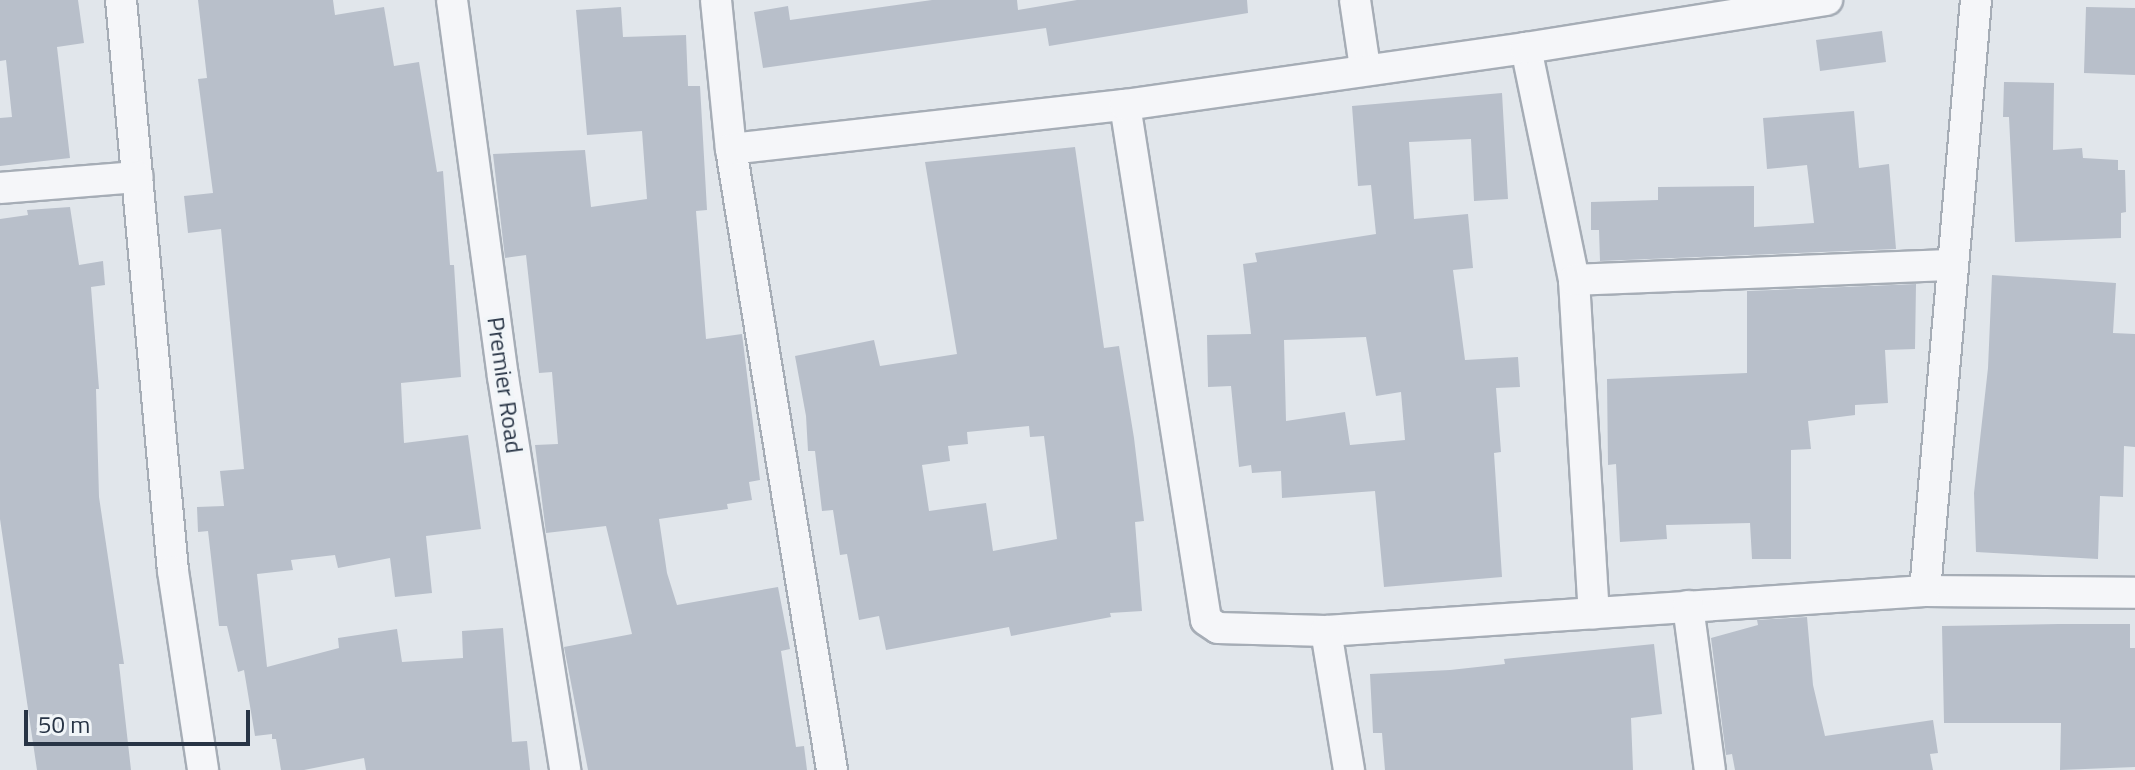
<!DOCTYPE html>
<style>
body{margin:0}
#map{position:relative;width:2135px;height:770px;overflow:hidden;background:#e1e6eb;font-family:"Titillium Web",sans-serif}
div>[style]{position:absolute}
.building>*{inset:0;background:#b8bfca}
.roads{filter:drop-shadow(2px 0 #a6adb6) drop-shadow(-2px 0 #a6adb6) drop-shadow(0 2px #a6adb6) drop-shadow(0 -2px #a6adb6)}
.minor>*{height:30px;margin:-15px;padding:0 15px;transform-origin:15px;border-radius:15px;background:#f5f6f9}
span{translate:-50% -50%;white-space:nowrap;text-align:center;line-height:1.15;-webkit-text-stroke:7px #f1f5f8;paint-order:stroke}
.street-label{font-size:24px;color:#283445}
.scale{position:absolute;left:24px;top:710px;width:226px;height:36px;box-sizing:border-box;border:4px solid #283445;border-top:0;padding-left:10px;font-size:24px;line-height:28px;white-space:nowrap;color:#283445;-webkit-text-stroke:6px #f1f5f8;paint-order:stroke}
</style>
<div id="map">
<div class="building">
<i style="clip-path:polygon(0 0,78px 0,84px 43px,57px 47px,70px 158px,0 166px,0 118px,12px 117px,6px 60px,0 61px)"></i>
<i style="clip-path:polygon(198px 0,333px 0,335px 15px,384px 7px,394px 66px,419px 62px,437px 172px,443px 171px,450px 265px,454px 265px,461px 377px,401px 383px,404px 443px,468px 435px,481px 529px,426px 536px,432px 593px,395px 597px,390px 558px,338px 568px,335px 555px,291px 560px,293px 570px,257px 574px,267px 667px,339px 648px,338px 638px,397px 629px,402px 662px,463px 658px,462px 631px,503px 628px,512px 742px,527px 741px,530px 770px,366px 770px,364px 758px,304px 770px,281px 770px,276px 739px,272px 739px,272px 734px,255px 736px,244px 670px,238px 672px,227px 626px,219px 626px,208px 531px,198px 532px,197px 507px,224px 506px,220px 471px,244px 469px,221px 229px,188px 233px,184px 196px,213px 193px,198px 79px,207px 78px)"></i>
<i style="clip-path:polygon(932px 0,1017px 0,1018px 10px,1077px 0,1247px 0,1248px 13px,1049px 46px,1046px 28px,763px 68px,754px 12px,788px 6px,790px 20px)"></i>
<i style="clip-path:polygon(621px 7px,623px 37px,686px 35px,688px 86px,700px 86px,707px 210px,696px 211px,706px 339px,742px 334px,760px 480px,749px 482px,752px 500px,727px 504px,728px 509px,659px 519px,667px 573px,677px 605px,778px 587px,790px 649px,781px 651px,796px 747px,804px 746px,807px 770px,588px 770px,564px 647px,632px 634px,606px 526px,546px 533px,535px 445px,558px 444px,552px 372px,539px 373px,526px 255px,505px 258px,493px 154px,585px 150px,591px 207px,647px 199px,642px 131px,587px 135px,576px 10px)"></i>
<i style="clip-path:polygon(2086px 7px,2135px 8px,2135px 75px,2084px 73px)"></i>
<i style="clip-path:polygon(1882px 31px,1886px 62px,1820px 71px,1816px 40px)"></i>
<i style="clip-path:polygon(2004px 82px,2054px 83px,2053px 150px,2082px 148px,2083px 158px,2118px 160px,2118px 170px,2125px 170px,2126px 212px,2121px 213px,2121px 238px,2015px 242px,2009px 117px,2003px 117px)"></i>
<i style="clip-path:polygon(evenodd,1502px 93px,1508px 199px,1474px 201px,1471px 139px,1409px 142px,1414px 219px,1468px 214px,1473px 268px,1453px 270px,1465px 360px,1518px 357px,1520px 387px,1496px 388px,1501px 452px,1494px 453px,1502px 577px,1384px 587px,1375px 491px,1282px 498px,1281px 471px,1252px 473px,1251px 465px,1239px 467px,1231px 386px,1208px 387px,1207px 335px,1251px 334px,1243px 264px,1257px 262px,1255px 253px,1376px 234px,1371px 185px,1358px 186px,1352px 106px,1502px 93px,1366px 337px,1376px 396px,1401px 392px,1405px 440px,1350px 445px,1345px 412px,1286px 421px,1284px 340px,1366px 337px)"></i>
<i style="clip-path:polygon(1854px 111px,1859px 168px,1889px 164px,1896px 249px,1600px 261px,1599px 230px,1591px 230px,1591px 202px,1658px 200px,1658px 187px,1754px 186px,1754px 227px,1814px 223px,1807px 165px,1767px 169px,1763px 118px)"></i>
<i style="clip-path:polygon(evenodd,1075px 147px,1104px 348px,1119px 346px,1134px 438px,1144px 521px,1135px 522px,1142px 611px,1110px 613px,1111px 617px,1011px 636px,1009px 627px,886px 650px,879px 616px,859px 620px,847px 554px,840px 555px,833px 510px,822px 511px,815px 451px,808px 451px,806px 416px,795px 356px,874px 340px,880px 366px,957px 354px,925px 162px,1075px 147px,1029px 426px,1030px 437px,1044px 436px,1057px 539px,993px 551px,986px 503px,929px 511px,922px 465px,950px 461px,948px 446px,968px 444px,967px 432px,1029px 426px)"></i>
<i style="clip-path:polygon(70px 207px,79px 265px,103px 261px,105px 285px,91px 287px,99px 389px,96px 389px,99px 497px,124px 664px,119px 664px,131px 770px,37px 770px,0 519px,0 219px,28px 215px,27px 210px)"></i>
<i style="clip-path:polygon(1992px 275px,2116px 283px,2113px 333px,2135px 334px,2135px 447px,2124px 446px,2123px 497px,2100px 496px,2098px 559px,1976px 552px,1974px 493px,1988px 368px)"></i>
<i style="clip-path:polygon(1916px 284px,1915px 349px,1885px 350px,1888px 403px,1855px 405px,1855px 415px,1808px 421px,1811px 449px,1791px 450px,1791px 559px,1752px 559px,1750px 523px,1666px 525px,1667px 539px,1620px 542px,1616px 464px,1608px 465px,1607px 379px,1747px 373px,1747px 291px)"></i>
<i style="clip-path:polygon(1807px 617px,1813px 685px,1825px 736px,1933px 720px,1938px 753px,1930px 754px,1933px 770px,1735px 770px,1732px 754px,1726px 755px,1711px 638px,1758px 625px,1757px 620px)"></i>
<i style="clip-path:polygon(2059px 624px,2130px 624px,2130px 648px,2135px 648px,2135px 767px,2060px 770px,2061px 723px,1944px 723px,1942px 626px)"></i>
<i style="clip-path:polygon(1654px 644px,1662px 714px,1631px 718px,1633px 770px,1385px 770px,1382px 733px,1373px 733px,1370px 674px,1450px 670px,1505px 664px,1504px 659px)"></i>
</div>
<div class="roads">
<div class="minor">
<i style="left:121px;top:0;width:573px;rotate:84.8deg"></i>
<i style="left:173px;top:571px;width:201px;rotate:81.4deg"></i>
<i style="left:452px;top:0;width:380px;rotate:82.3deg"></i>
<i style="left:503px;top:377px;width:398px;rotate:81deg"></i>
<i style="left:716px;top:0;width:150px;rotate:84.3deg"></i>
<i style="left:731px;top:149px;width:629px;rotate:80.76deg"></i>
<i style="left:1355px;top:0;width:69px;rotate:81.6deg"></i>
<i style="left:1526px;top:48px;width:237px;rotate:78.3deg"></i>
<i style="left:1574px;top:280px;width:334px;rotate:86.6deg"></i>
<i style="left:1125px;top:105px;width:521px;rotate:81.06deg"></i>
<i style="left:1206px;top:620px;width:14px;rotate:34deg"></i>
<i style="left:1218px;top:628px;width:108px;rotate:1.6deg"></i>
<i style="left:1326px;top:631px;width:600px;rotate:-3.82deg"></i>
<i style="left:1925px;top:591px;width:210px;rotate:0.5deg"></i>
<i style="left:731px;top:149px;width:396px;rotate:-6.4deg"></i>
<i style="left:1125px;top:105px;width:405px;rotate:-8.1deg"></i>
<i style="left:1526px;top:48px;width:305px;rotate:-9.1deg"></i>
<i style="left:0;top:188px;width:138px;rotate:-4.6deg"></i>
<i style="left:1574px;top:280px;width:379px;rotate:-2.3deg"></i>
<i style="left:1925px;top:591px;width:593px;rotate:-85.07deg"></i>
<i style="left:1688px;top:606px;width:165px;rotate:82.4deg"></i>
<i style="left:1326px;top:631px;width:141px;rotate:80.6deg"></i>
</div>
</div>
<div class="street-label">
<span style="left:505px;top:385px;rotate:82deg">Premier Road</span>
</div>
<div class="scale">50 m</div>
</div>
